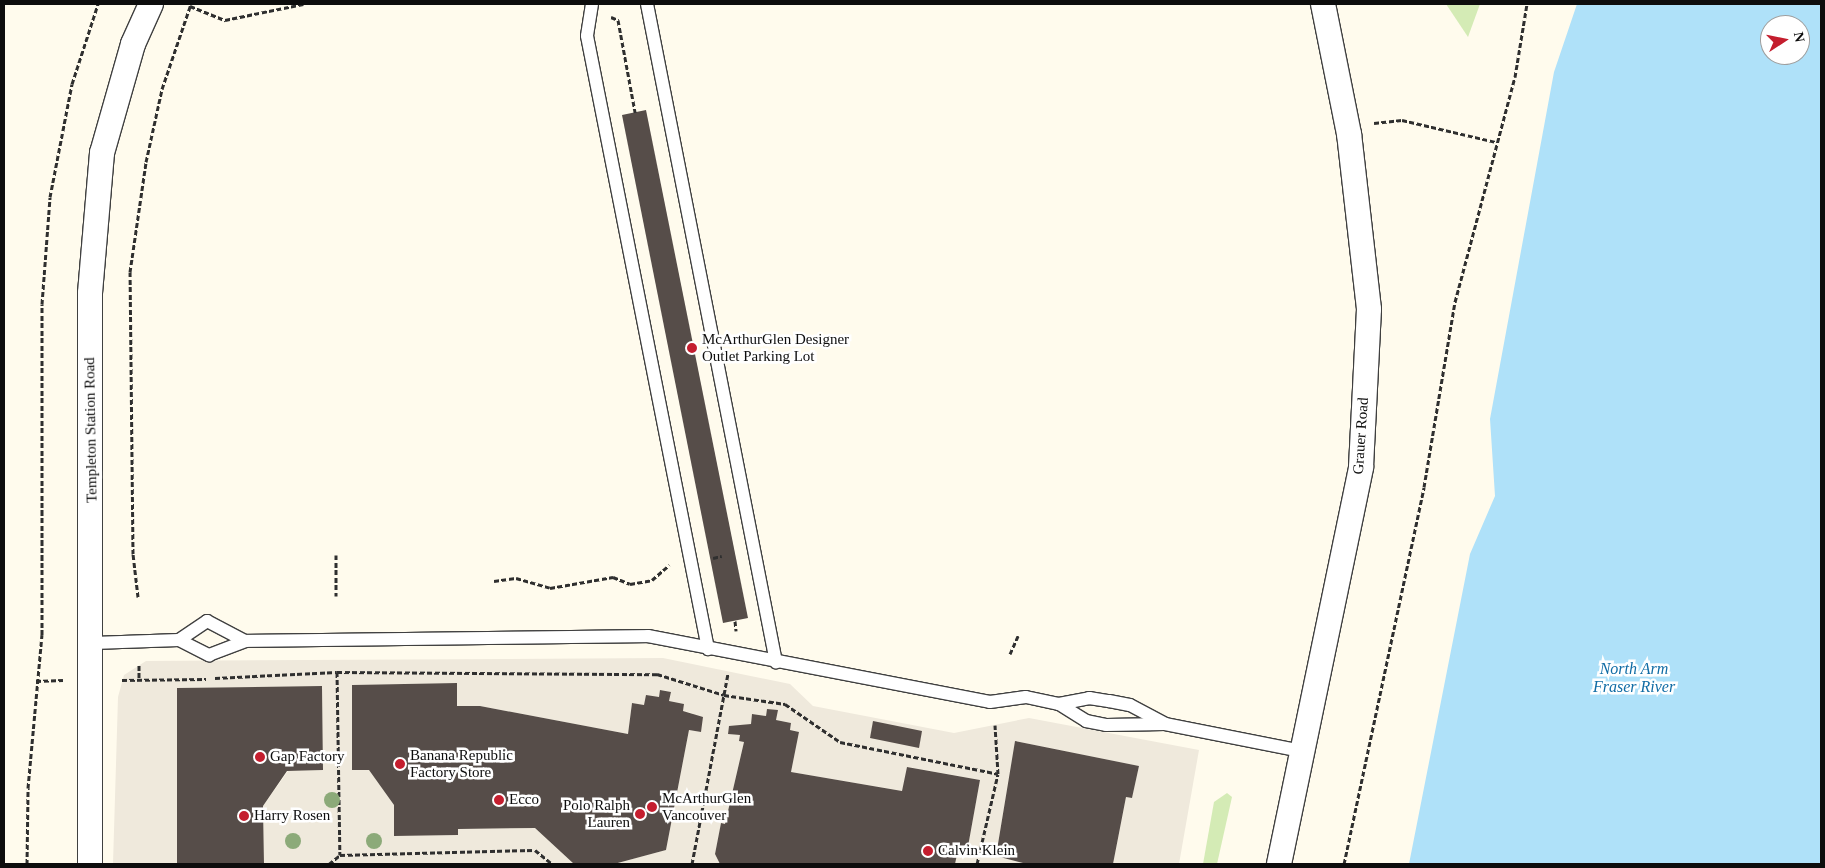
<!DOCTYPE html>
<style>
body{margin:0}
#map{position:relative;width:1825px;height:868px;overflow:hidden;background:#fffbed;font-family:Georgia,serif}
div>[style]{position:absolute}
.green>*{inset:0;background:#d4ebb5}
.plaza>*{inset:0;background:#efe9dc}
.water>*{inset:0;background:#afe1f9}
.building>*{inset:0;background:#564d49}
.path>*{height:3px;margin-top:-1.5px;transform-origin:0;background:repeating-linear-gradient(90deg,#2f2f2f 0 5px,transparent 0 7.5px)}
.roads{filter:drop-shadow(1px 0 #404040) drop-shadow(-1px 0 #404040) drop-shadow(0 1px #404040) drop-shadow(0 -1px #404040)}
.service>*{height:12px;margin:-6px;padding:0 6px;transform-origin:6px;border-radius:6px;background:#fff}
.minor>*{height:24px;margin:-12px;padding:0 12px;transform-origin:12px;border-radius:12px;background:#fff}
.trees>*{width:16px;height:16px;margin:-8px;border-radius:50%;background:#8caa79}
.dots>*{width:14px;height:14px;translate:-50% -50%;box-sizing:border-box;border:2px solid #fff;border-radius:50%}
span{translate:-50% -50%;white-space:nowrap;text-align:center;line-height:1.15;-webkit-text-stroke:5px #fff;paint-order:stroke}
.poi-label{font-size:15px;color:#0d0d0d}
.left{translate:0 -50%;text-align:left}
.right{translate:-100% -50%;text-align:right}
.street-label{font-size:15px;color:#0d0d0d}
.water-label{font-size:16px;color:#106ca5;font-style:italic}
.frame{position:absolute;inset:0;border:5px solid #0d0d0d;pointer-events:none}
.north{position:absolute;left:1760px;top:15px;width:50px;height:50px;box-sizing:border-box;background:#fff;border:1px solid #9e9e9e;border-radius:50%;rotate:79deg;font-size:14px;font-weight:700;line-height:20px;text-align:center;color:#0d0d0d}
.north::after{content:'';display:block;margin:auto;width:18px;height:22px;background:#c41e2e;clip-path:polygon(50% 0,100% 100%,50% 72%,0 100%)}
</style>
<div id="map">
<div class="green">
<i style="clip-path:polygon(1446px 4px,1480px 4px,1468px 37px)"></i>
<i style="clip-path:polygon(1227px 793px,1232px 797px,1217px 864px,1203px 864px,1214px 802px)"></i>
</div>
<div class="plaza">
<i style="clip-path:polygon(663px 658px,790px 684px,813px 706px,954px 733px,1029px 718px,1199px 750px,1179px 864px,1113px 864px,1126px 797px,1132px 798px,1139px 766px,1015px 741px,996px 856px,1027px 864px,955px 864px,958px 850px,967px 851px,980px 780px,908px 767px,902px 791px,791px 772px,799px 732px,790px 730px,791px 723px,776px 720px,777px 710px,767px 709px,766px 716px,752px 714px,751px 724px,729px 727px,728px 734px,740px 735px,744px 742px,725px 824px,721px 824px,715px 854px,720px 864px,614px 864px,666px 850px,689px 730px,701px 732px,692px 713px,683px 711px,684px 704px,669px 701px,671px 692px,661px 690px,659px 697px,644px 705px,632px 703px,628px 734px,480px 706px,457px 706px,457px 683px,352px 685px,352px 769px,369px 770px,394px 805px,394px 836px,458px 835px,458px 829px,535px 828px,574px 864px,264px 864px,263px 806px,288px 771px,323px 770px,322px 686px,177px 688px,177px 864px,113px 864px,118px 697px,124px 675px,146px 661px)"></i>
</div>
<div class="water">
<i style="clip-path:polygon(evenodd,1577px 4px,1821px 4px,1821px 864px,1409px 864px,1470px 554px,1495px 496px,1490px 419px,1554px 72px,1577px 4px,1770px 25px,1800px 25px,1800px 55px,1770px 55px,1770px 25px)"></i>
</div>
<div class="building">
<i style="clip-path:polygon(646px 110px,748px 618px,723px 623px,622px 115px)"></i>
<i style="clip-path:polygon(457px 683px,457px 706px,480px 706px,628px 734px,632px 703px,644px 705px,646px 695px,659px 697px,660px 690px,671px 692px,669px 701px,684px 704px,683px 711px,703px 717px,701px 732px,689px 730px,666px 850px,614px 864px,574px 864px,535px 828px,458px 829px,458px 835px,394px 836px,394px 805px,369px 770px,352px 770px,352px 685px)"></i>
<i style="clip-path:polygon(322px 686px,323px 770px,287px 771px,263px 806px,264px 864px,177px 864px,177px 688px)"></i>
<i style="clip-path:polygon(767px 709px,778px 710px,776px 720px,791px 723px,790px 730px,799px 732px,791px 772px,902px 791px,907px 767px,980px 780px,967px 852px,958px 850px,955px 864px,720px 864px,715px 854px,721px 823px,725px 824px,744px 742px,739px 741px,740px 735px,728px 734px,729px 726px,751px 724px,752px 714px,766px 716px)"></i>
<i style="clip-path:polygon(873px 721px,922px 731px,919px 748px,870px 738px)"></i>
<i style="clip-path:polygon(1015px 741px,1139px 766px,1132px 798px,1126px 797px,1113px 864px,1027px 864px,996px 856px)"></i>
</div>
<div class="path">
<i style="left:190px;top:6px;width:38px;rotate:22deg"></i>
<i style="left:225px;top:20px;width:80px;rotate:-11.6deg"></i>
<i style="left:611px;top:17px;width:8px;rotate:23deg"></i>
<i style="left:618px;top:20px;width:94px;rotate:79.5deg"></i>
<i style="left:1374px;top:123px;width:28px;rotate:-6deg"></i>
<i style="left:1402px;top:120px;width:97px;rotate:13.2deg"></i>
<i style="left:336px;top:555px;width:41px;rotate:90deg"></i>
<i style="left:713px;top:558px;width:9px;rotate:-13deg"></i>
<i style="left:494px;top:581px;width:22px;rotate:-8deg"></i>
<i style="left:516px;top:578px;width:35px;rotate:16deg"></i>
<i style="left:550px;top:588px;width:64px;rotate:-9.9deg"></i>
<i style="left:613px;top:577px;width:18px;rotate:22deg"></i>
<i style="left:630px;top:584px;width:22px;rotate:-10deg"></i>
<i style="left:652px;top:580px;width:23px;rotate:-41deg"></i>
<i style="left:138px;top:597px;width:43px;rotate:-96.6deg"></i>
<i style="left:133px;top:554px;width:282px;rotate:-90.6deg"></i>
<i style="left:130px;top:272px;width:111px;rotate:-81.7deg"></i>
<i style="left:146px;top:162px;width:75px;rotate:-77.6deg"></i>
<i style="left:162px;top:89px;width:90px;rotate:-71.2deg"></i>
<i style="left:735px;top:621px;width:10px;rotate:84deg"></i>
<i style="left:1010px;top:654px;width:20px;rotate:-66deg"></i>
<i style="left:139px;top:665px;width:15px;rotate:90deg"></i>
<i style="left:337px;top:672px;width:183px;rotate:89.1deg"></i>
<i style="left:215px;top:678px;width:122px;rotate:-2.8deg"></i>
<i style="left:337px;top:672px;width:320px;rotate:0.4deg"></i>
<i style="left:657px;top:674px;width:70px;rotate:17.4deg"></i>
<i style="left:724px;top:695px;width:62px;rotate:8.4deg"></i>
<i style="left:785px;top:704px;width:67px;rotate:34.6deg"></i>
<i style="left:840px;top:742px;width:161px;rotate:11.4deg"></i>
<i style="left:122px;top:680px;width:84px;rotate:-0.7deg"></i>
<i style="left:36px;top:681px;width:27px;rotate:-2deg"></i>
<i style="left:27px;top:864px;width:76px;rotate:-89.2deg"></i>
<i style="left:28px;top:788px;width:154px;rotate:-84.8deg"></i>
<i style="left:42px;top:635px;width:331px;rotate:-90deg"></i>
<i style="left:42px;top:304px;width:107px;rotate:-85.7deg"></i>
<i style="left:50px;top:197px;width:115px;rotate:-79deg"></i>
<i style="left:72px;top:84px;width:84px;rotate:-72deg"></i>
<i style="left:329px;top:864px;width:14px;rotate:-39deg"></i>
<i style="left:340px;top:855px;width:195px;rotate:-1.5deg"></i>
<i style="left:535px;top:850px;width:22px;rotate:39deg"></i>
<i style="left:692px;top:864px;width:194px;rotate:-79.3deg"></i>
<i style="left:977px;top:864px;width:92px;rotate:-76.9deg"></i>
<i style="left:998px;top:774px;width:49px;rotate:-93.5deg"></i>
<i style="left:1344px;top:864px;width:385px;rotate:-78deg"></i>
<i style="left:1424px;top:487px;width:188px;rotate:-80.5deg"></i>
<i style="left:1455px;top:302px;width:233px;rotate:-75.1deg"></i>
<i style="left:1515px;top:77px;width:74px;rotate:-80.7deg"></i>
</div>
<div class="roads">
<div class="service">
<i style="left:592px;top:4px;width:32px;rotate:99deg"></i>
<i style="left:587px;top:36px;width:625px;rotate:78.83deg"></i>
<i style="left:647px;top:4px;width:671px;rotate:78.91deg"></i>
<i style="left:179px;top:640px;width:34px;rotate:-34deg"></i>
<i style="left:207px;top:621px;width:43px;rotate:27.8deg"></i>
<i style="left:93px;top:643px;width:86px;rotate:-2deg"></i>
<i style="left:179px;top:640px;width:34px;rotate:27deg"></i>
<i style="left:209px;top:655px;width:39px;rotate:-21deg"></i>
<i style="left:245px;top:641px;width:403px;rotate:-0.7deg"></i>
<i style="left:648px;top:636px;width:348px;rotate:10.9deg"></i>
<i style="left:990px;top:702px;width:36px;rotate:-8deg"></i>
<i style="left:1026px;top:697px;width:34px;rotate:12deg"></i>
<i style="left:1059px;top:704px;width:32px;rotate:32deg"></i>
<i style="left:1086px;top:721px;width:20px;rotate:11deg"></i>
<i style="left:1106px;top:725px;width:59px;rotate:-1deg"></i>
<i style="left:1165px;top:724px;width:139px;rotate:11.2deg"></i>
<i style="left:1059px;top:704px;width:31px;rotate:-11deg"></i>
<i style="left:1089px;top:698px;width:20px;rotate:9deg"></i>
<i style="left:1109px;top:701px;width:21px;rotate:11deg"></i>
<i style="left:1130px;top:705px;width:40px;rotate:28deg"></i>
</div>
<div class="minor">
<i style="left:90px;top:864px;width:571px;rotate:-90deg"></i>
<i style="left:90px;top:293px;width:141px;rotate:-85.1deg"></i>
<i style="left:102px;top:153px;width:113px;rotate:-74.1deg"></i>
<i style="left:133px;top:44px;width:44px;rotate:-65.8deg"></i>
<i style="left:1279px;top:864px;width:405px;rotate:-78.3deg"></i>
<i style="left:1361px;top:467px;width:158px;rotate:-87.1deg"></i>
<i style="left:1369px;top:309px;width:176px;rotate:-96.5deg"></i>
<i style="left:1349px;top:134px;width:133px;rotate:-101.3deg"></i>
</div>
</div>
<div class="trees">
<i style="left:332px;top:800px"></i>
<i style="left:293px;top:841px"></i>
<i style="left:374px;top:841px"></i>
</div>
<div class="dots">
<i style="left:692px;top:348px;background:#c41e2e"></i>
<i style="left:260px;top:757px;background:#c41e2e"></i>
<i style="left:400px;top:764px;background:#c41e2e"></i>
<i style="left:499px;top:800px;background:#c41e2e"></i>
<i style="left:652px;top:807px;background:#c41e2e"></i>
<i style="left:640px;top:814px;background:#c41e2e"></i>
<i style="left:244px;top:816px;background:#c41e2e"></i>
<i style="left:928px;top:851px;background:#c41e2e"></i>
</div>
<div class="poi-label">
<span class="left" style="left:702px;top:348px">McArthurGlen Designer<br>Outlet Parking Lot</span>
<span class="left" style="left:410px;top:764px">Banana Republic<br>Factory Store</span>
<span class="left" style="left:270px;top:757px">Gap Factory</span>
<span class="left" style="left:662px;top:807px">McArthurGlen<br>Vancouver</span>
<span class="left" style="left:509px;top:800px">Ecco</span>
<span class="right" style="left:630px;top:814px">Polo Ralph<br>Lauren</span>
<span class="left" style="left:254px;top:816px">Harry Rosen</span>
<span class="left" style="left:938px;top:851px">Calvin Klein</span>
</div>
<div class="street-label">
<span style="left:91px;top:430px;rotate:-91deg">Templeton Station Road</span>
<span style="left:1361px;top:436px;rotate:-86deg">Grauer Road</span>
</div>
<div class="water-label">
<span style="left:1634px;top:678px">North Arm<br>Fraser River</span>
</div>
<div class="frame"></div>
<div class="north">N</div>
</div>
